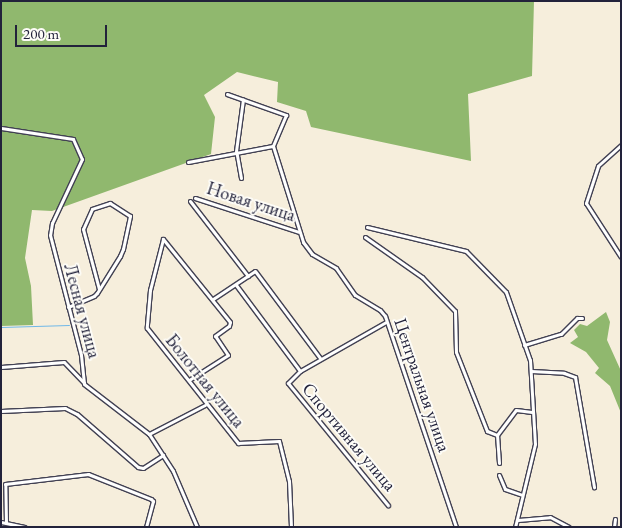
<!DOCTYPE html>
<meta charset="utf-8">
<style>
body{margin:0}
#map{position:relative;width:622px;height:528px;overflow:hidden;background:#f6eedc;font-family:"EB Garamond",serif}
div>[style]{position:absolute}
.forest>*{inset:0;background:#90b86e}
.stream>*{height:1px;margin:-0.5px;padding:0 0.5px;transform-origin:0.5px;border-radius:0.5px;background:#70b8e8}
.roads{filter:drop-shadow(1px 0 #424153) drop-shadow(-1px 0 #424153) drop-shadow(0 1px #424153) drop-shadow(0 -1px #424153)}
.street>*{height:3px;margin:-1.5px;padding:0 1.5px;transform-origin:1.5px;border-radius:1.5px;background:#fff}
span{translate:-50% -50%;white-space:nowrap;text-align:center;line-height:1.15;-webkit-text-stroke:4px #fdfcf7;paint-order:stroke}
.street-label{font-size:18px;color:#22223b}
.frame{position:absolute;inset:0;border:2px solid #22223b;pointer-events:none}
.scale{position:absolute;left:15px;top:25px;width:92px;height:22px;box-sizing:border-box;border:2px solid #22223b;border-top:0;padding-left:6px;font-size:15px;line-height:18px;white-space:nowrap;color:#22223b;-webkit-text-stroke:4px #fdfcf7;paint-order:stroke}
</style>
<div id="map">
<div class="forest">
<i style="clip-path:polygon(1px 1px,534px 1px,532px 76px,468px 94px,471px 161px,311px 127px,306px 111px,277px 102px,278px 82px,237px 72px,204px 95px,215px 117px,211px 154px,52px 211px,32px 210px,25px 258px,31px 286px,33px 325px,2px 326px)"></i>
<i style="clip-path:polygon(606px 312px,610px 322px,607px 340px,621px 371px,621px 413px,610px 386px,595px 373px,599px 368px,586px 352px,570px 343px,578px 337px,574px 330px,580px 324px,587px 326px)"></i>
</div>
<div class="stream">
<i style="left:1px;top:327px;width:68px;rotate:-1.7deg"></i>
</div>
<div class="roads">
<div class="street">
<i style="left:227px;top:94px;width:63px;rotate:19.6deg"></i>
<i style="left:286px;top:115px;width:34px;rotate:113deg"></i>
<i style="left:273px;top:146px;width:101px;rotate:72.6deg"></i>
<i style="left:303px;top:242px;width:15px;rotate:53deg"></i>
<i style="left:312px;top:254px;width:28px;rotate:30deg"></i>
<i style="left:336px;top:268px;width:33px;rotate:55deg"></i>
<i style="left:355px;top:295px;width:29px;rotate:31deg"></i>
<i style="left:380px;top:310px;width:8px;rotate:50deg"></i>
<i style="left:385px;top:316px;width:223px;rotate:71.4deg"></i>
<i style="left:1px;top:128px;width:73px;rotate:8.7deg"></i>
<i style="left:73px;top:139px;width:22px;rotate:66deg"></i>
<i style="left:82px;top:159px;width:71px;rotate:115.1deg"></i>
<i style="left:52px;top:223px;width:12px;rotate:99deg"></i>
<i style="left:50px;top:235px;width:124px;rotate:75.5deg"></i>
<i style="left:81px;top:355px;width:29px;rotate:84deg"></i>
<i style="left:84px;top:384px;width:82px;rotate:37.6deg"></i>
<i style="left:149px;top:434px;width:44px;rotate:57deg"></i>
<i style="left:173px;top:471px;width:61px;rotate:66.8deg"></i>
<i style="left:621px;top:145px;width:31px;rotate:138deg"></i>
<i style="left:598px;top:166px;width:39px;rotate:108deg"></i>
<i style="left:586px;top:203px;width:64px;rotate:57.1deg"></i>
<i style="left:188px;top:162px;width:86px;rotate:-10.7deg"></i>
<i style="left:241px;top:178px;width:27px;rotate:-100deg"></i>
<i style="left:236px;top:151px;width:52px;rotate:-82.3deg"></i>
<i style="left:195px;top:198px;width:109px;rotate:18.1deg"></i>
<i style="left:190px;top:201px;width:95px;rotate:52.3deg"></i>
<i style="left:367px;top:227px;width:102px;rotate:13.6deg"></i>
<i style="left:466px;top:251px;width:57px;rotate:45.7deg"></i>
<i style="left:506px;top:292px;width:72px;rotate:70.6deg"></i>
<i style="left:530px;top:360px;width:84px;rotate:86.6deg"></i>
<i style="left:535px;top:444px;width:85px;rotate:103.5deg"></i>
<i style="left:365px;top:237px;width:70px;rotate:35.1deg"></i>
<i style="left:422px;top:277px;width:47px;rotate:45.9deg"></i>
<i style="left:455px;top:311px;width:41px;rotate:88.6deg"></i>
<i style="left:456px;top:352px;width:85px;rotate:68.6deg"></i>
<i style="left:487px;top:431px;width:11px;rotate:22deg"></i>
<i style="left:236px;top:285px;width:107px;rotate:53.3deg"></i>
<i style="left:213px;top:299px;width:50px;rotate:-33.7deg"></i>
<i style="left:255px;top:271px;width:109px;rotate:53.2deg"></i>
<i style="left:68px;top:307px;width:28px;rotate:-23deg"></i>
<i style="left:94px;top:296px;width:4px;rotate:-45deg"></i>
<i style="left:97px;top:293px;width:44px;rotate:-58.1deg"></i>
<i style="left:120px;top:256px;width:8px;rotate:-67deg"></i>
<i style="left:123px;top:249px;width:34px;rotate:-78deg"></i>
<i style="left:130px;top:216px;width:24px;rotate:-147deg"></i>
<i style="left:110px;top:203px;width:19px;rotate:162deg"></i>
<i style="left:92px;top:209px;width:22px;rotate:114deg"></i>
<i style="left:83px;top:229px;width:62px;rotate:75.1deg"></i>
<i style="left:386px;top:322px;width:99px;rotate:150.3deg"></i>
<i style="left:300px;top:371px;width:17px;rotate:135deg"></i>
<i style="left:288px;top:383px;width:158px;rotate:50.7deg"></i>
<i style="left:524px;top:345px;width:39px;rotate:-17deg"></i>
<i style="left:561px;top:334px;width:23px;rotate:-45deg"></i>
<i style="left:577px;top:318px;width:5px"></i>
<i style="left:1px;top:367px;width:63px;rotate:-4.5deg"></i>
<i style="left:64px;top:362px;width:29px;rotate:46deg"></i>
<i style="left:531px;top:371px;width:33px;rotate:3deg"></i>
<i style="left:564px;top:373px;width:12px;rotate:20deg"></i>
<i style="left:575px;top:377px;width:112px;rotate:80.2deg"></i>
<i style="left:189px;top:380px;width:46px;rotate:-32.7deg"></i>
<i style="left:228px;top:355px;width:23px;rotate:-124deg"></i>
<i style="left:215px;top:336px;width:17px;rotate:-36deg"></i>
<i style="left:229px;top:326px;width:4px;rotate:-76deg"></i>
<i style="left:230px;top:322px;width:107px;rotate:-128.9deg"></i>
<i style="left:163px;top:239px;width:53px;rotate:104.3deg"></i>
<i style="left:150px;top:290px;width:38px;rotate:95deg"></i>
<i style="left:147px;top:328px;width:147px;rotate:51.6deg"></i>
<i style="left:238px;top:443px;width:41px;rotate:-2.8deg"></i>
<i style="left:279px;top:441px;width:41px;rotate:76deg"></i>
<i style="left:289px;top:481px;width:46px;rotate:87.5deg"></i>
<i style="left:1px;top:411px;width:64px;rotate:-2.7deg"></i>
<i style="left:65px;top:408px;width:13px;rotate:27deg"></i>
<i style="left:77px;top:414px;width:81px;rotate:41deg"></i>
<i style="left:138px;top:467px;width:5px;rotate:11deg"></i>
<i style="left:143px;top:468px;width:24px;rotate:-33deg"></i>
<i style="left:149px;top:434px;width:63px;rotate:-27.4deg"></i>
<i style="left:499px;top:463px;width:28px;rotate:-94deg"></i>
<i style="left:497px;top:435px;width:31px;rotate:-53deg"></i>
<i style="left:516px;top:410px;width:16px;rotate:7deg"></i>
<i style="left:499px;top:475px;width:15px;rotate:67deg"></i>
<i style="left:505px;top:489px;width:18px;rotate:19deg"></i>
<i style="left:518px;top:520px;width:32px;rotate:-5deg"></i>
<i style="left:550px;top:517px;width:21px;rotate:28deg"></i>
<i style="left:1px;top:522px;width:24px;rotate:12deg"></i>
<i style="left:6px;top:523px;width:39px;rotate:-91deg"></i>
<i style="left:5px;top:484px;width:84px;rotate:-6.9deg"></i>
<i style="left:88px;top:474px;width:68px;rotate:21.6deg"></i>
<i style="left:151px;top:499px;width:3px;rotate:45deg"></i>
<i style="left:153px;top:501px;width:27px;rotate:105deg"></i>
<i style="left:614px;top:527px;width:8px;rotate:-83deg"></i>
</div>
</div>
<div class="street-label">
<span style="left:251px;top:202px;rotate:18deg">Новая улица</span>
<span style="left:82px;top:311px;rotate:75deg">Лесная улица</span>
<span style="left:205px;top:381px;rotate:51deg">Болотная улица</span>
<span style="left:422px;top:385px;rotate:71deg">Центральная улица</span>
<span style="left:349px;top:437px;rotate:50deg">Спортивная улица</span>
</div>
<div class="frame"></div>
<div class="scale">200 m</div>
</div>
